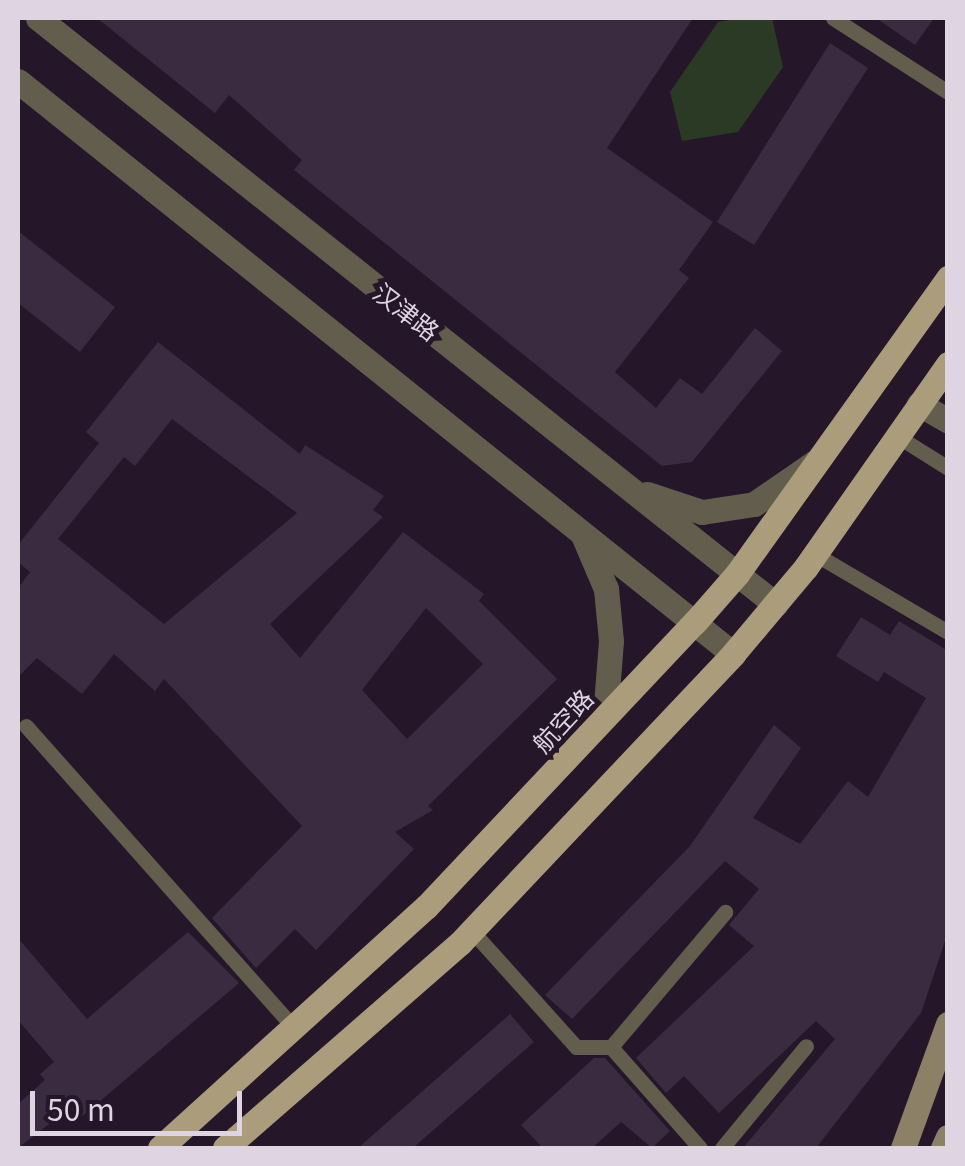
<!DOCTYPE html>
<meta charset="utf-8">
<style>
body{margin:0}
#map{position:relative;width:965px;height:1166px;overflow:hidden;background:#25162a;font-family:Georgia,"Noto Sans SC",serif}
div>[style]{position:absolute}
.green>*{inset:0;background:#2a3a24}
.building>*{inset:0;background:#3b2b41}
.service>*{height:15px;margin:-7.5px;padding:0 7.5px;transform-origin:7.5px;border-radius:7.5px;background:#635d4d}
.minor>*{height:25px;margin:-12.5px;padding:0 12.5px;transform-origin:12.5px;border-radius:12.5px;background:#635d4d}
.tertiary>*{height:25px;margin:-12.5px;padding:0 12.5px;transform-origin:12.5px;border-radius:12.5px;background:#635d4d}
.secondary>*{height:25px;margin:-12.5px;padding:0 12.5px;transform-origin:12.5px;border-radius:12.5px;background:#8c8167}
.primary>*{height:25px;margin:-12.5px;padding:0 12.5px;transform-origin:12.5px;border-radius:12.5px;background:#ab9d7c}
span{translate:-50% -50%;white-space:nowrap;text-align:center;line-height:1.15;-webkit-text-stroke:10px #25162a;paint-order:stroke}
.street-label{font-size:25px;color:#ded4e2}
.frame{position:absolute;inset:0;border:20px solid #ded4e2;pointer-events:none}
.scale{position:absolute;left:30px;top:1091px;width:212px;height:45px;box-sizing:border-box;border:5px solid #ded4e2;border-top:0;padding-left:12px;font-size:30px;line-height:35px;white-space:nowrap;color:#ded4e2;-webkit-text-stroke:8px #25162a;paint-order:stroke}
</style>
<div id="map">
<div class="green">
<i style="clip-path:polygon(740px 18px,772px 18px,783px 67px,738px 132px,682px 141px,670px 92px,718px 22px)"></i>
</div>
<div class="building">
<i style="clip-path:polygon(97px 18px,693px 18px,607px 148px,713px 222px,679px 270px,689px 278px,615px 372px,656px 408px,680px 378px,702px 394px,755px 328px,782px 351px,692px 462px,662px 466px,294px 170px,302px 160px,229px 95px,215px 113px)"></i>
<i style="clip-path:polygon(876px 18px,934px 18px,915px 45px)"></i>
<i style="clip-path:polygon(830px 43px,868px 68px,754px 245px,717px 222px)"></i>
<i style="clip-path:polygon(18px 231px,115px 307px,80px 352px,18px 303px)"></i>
<i style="clip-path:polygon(evenodd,158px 342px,300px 454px,305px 445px,384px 496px,373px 510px,383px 517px,270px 624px,300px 658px,403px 532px,484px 594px,479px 601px,557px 679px,428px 806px,433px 810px,395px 832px,414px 849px,316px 950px,295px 929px,256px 968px,212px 918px,302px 826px,164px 679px,155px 691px,114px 654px,82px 694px,37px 658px,18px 677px,18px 588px,30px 572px,18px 562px,18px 545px,99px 443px,86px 432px,158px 342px,172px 419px,297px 513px,164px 624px,58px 539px,124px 457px,135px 466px,172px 419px,158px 342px,426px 608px,483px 664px,407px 739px,362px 690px,426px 608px)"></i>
<i style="clip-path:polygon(861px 617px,890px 635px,899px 621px,948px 651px,948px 932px,921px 1013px,816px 1148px,743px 1148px,835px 1039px,816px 1021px,719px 1113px,684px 1076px,666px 1093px,636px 1058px,754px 946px,729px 925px,759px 889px,725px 861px,572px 1019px,545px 995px,690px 846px,774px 725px,801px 748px,753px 818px,800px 844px,848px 781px,868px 797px,926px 698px,884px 672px,878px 682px,836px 656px)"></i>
<i style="clip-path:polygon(188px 932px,239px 983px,79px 1119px,70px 1108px,18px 1148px,18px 1104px,45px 1080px,40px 1074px,54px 1062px,18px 1020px,18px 938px,87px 1019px)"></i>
<i style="clip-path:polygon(510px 1014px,534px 1042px,413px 1148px,358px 1148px)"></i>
<i style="clip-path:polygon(594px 1058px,605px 1058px,670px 1131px,652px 1148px,621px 1122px,592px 1148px,543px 1148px,521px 1125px)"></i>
</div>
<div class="service">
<i style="left:833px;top:18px;width:137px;rotate:32.8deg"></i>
<i style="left:897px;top:436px;width:60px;rotate:32.1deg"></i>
<i style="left:815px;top:554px;width:154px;rotate:30.4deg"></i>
<i style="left:26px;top:726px;width:402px;rotate:48.4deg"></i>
<i style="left:472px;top:931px;width:156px;rotate:48.1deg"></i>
<i style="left:576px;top:1047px;width:35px"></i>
<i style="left:611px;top:1047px;width:135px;rotate:48.6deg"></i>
<i style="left:611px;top:1047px;width:177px;rotate:-49.8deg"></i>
<i style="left:722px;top:1148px;width:132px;rotate:-50.5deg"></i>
</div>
<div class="minor">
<i style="left:919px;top:404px;width:34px;rotate:30deg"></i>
</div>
<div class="tertiary">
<i style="left:38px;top:18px;width:942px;rotate:38.49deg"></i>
<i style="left:18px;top:81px;width:916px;rotate:38.71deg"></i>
<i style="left:647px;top:494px;width:58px;rotate:18.1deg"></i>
<i style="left:702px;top:512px;width:53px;rotate:-8.7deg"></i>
<i style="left:754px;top:504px;width:74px;rotate:-34.5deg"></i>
<i style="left:583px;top:535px;width:59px;rotate:66.9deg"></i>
<i style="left:606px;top:589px;width:52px;rotate:84.5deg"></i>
<i style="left:611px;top:641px;width:76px;rotate:94.5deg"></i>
</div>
<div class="secondary">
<i style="left:903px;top:1148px;width:132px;rotate:-70.1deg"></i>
<i style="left:943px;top:1148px;width:12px;rotate:-66deg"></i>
</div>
<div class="primary">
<i style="left:160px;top:1148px;width:359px;rotate:-42.2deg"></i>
<i style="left:426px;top:907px;width:392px;rotate:-46.7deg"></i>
<i style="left:695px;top:622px;width:64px;rotate:-48.8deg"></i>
<i style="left:737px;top:574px;width:364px;rotate:-54.5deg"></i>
<i style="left:225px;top:1148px;width:312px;rotate:-41.1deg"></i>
<i style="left:460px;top:943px;width:398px;rotate:-46.6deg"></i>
<i style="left:733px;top:654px;width:114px;rotate:-50deg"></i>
<i style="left:806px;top:567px;width:248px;rotate:-55deg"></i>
</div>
<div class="street-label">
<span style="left:407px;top:311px;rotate:38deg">汉津路</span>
<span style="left:562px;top:720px;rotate:-47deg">航空路</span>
</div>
<div class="frame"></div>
<div class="scale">50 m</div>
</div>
